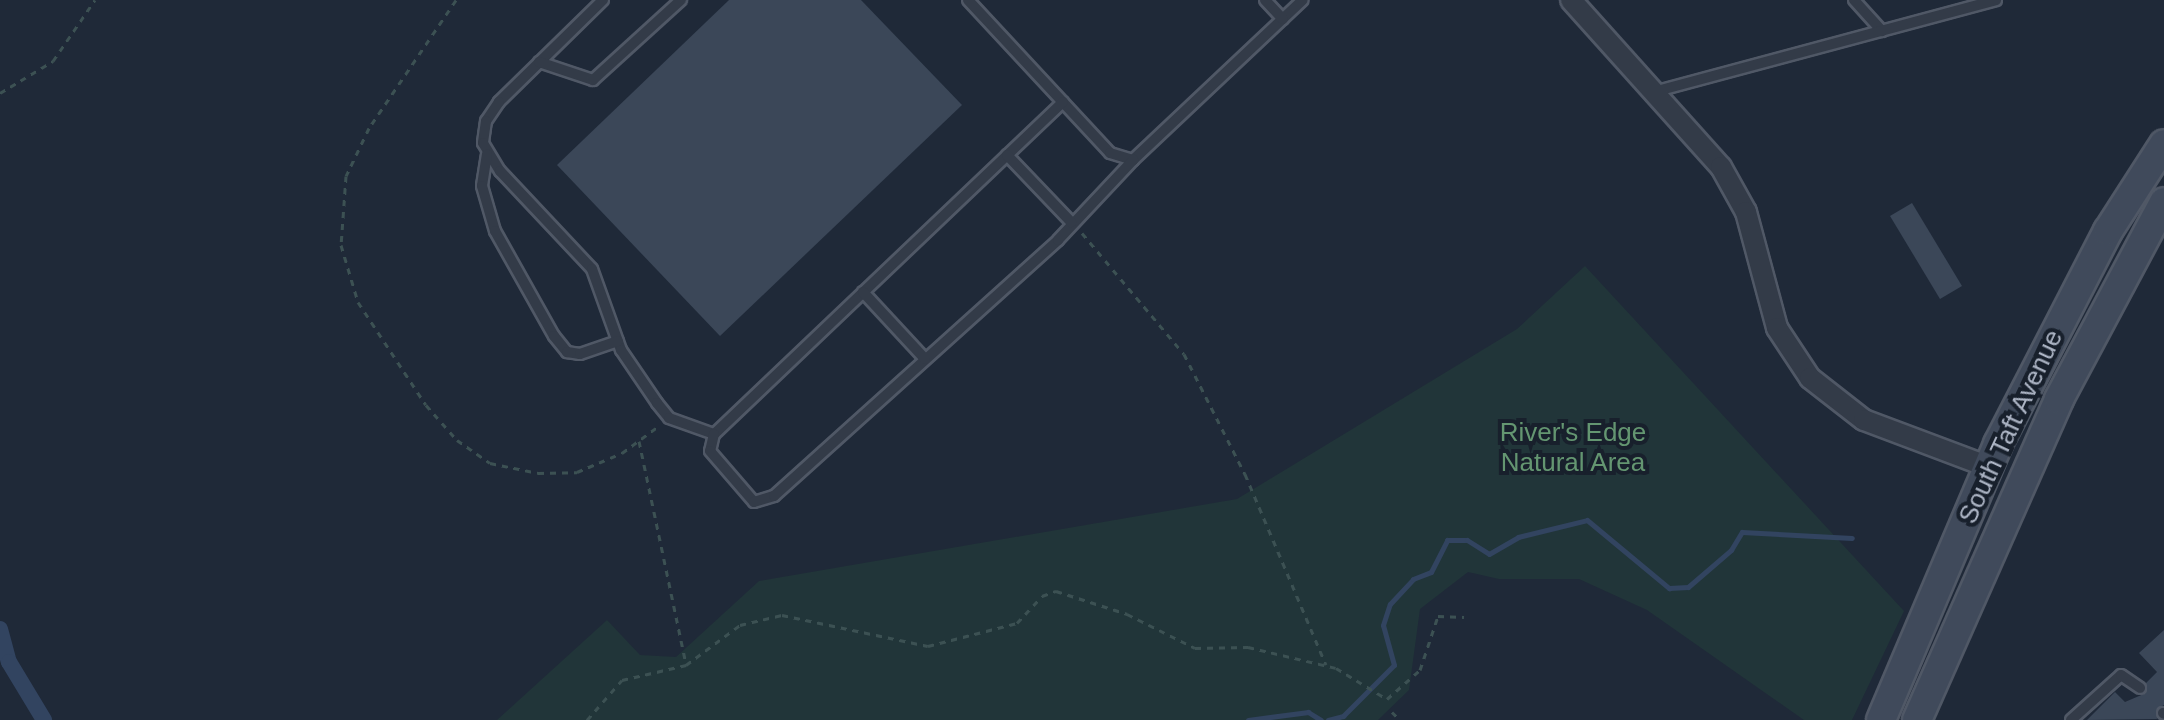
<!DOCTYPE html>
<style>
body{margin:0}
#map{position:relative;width:2164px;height:720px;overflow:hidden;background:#1f2938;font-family:Helvetica,sans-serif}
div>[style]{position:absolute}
.green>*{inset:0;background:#213539}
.stream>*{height:5px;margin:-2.5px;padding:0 2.5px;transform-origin:2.5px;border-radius:2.5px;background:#324460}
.canal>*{height:16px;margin:-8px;padding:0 8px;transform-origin:8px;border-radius:8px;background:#324460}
.building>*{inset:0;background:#3b4758}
.path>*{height:3px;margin-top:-1.5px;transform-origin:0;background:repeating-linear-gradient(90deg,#3c5153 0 6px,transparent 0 12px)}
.roads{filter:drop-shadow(2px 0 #505866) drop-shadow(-2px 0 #505866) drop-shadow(0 2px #505866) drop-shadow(0 -2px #505866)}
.service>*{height:10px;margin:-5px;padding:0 5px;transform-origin:5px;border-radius:5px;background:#333b48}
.minor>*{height:20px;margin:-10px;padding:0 10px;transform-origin:10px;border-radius:10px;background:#333b48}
.secondary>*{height:28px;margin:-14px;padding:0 14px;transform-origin:14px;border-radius:14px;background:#404a5b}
span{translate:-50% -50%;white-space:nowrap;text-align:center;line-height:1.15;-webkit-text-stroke:8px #18202c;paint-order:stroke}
.street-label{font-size:26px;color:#adb5c5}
.park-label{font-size:26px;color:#649671}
</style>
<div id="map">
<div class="green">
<i style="clip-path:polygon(1585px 266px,1904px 611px,1852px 720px,1804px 720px,1647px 610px,1579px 579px,1499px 579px,1468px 572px,1420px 609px,1409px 690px,1378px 720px,497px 720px,607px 620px,640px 655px,676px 657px,759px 581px,1237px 499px,1517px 329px)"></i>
</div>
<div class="stream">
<i style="left:1248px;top:720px;width:61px;rotate:-7.6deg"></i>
<i style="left:1308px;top:712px;width:15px;rotate:32deg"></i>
<i style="left:1328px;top:720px;width:16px;rotate:-15deg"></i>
<i style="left:1343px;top:716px;width:72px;rotate:-45deg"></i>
<i style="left:1394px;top:665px;width:41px;rotate:-105.4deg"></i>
<i style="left:1383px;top:625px;width:22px;rotate:-72deg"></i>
<i style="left:1390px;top:604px;width:34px;rotate:-47deg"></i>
<i style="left:1413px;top:579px;width:19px;rotate:-21deg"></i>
<i style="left:1431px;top:572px;width:36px;rotate:-63deg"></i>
<i style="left:1447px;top:540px;width:20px"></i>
<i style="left:1467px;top:540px;width:26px;rotate:32deg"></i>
<i style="left:1489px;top:554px;width:34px;rotate:-30deg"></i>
<i style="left:1518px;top:537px;width:71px;rotate:-13.8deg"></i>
<i style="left:1587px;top:520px;width:107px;rotate:39.7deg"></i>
<i style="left:1669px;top:588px;width:19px;rotate:-3deg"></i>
<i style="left:1688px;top:587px;width:57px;rotate:-40.7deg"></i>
<i style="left:1731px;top:550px;width:21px;rotate:-59deg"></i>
<i style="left:1742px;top:532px;width:110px;rotate:3.1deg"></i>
</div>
<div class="canal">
<i style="left:0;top:629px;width:34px;rotate:75deg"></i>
<i style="left:9px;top:662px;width:68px;rotate:58.9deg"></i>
</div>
<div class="building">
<i style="clip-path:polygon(729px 0,861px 0,962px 105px,720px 336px,557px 165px)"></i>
<i style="clip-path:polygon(1912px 203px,1962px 286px,1940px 299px,1890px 216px)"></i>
<i style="clip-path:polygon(2164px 630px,2164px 705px,2156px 710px,2157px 719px,2087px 720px,2115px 692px,2125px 702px,2146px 693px,2146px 683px,2157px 672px,2139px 653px)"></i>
</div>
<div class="path">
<i style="left:456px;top:0;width:155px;rotate:124.2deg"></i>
<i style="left:369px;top:128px;width:53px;rotate:115.6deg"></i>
<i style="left:346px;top:176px;width:69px;rotate:94.1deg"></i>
<i style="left:341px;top:245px;width:59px;rotate:73.4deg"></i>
<i style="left:358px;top:302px;width:123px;rotate:56.6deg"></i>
<i style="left:426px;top:405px;width:47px;rotate:48.5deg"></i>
<i style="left:457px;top:440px;width:40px;rotate:34.9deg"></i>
<i style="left:490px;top:463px;width:49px;rotate:11.8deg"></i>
<i style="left:538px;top:473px;width:39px;rotate:-1deg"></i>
<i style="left:577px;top:472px;width:49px;rotate:-22.9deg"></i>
<i style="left:622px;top:453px;width:47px;rotate:-36.4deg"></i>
<i style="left:0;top:93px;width:62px;rotate:-31.1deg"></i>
<i style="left:53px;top:61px;width:74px;rotate:-55.5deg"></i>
<i style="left:1082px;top:233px;width:158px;rotate:49.9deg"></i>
<i style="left:1184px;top:354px;width:135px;rotate:63.1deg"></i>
<i style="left:1245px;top:474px;width:207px;rotate:67deg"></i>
<i style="left:639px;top:441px;width:228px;rotate:78.1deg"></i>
<i style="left:1392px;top:712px;width:11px;rotate:45deg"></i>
<i style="left:587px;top:720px;width:53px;rotate:-48.8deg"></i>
<i style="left:622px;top:680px;width:66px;rotate:-13.2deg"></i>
<i style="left:686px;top:665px;width:67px;rotate:-36.5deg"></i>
<i style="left:740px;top:625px;width:43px;rotate:-13.4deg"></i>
<i style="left:782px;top:615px;width:149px;rotate:12deg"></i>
<i style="left:928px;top:646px;width:92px;rotate:-14.5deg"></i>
<i style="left:1017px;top:623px;width:37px;rotate:-47deg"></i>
<i style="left:1042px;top:596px;width:15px;rotate:-20deg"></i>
<i style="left:1056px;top:591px;width:75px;rotate:17.9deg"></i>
<i style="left:1127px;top:614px;width:76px;rotate:26.6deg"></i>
<i style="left:1195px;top:648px;width:53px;rotate:-1.1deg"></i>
<i style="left:1248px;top:647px;width:90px;rotate:13.4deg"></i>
<i style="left:1336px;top:668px;width:60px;rotate:31.3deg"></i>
<i style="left:1387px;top:699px;width:44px;rotate:-41.3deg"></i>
<i style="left:1420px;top:670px;width:57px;rotate:-71.6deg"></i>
<i style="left:1438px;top:616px;width:26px;rotate:2deg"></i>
</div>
<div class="roads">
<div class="service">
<i style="left:603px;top:0;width:146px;rotate:135.6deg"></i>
<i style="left:499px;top:102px;width:23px;rotate:124deg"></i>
<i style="left:486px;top:121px;width:22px;rotate:98deg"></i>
<i style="left:483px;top:143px;width:33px;rotate:59deg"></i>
<i style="left:500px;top:171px;width:134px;rotate:46.8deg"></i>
<i style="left:592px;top:269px;width:86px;rotate:70.3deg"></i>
<i style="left:621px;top:350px;width:64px;rotate:55.8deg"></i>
<i style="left:657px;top:403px;width:19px;rotate:51deg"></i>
<i style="left:669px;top:418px;width:48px;rotate:19.6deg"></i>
<i style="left:968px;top:0;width:209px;rotate:47.1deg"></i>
<i style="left:1110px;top:153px;width:24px;rotate:17deg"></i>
<i style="left:1133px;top:160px;width:233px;rotate:-43.3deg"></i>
<i style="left:1265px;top:0;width:26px;rotate:47deg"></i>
<i style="left:1854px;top:0;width:42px;rotate:47.9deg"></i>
<i style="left:539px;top:62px;width:57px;rotate:18.4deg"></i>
<i style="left:593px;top:80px;width:119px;rotate:-42.3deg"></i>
<i style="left:1657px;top:91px;width:351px;rotate:-15deg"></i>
<i style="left:1063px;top:102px;width:482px;rotate:136.4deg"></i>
<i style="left:714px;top:434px;width:17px;rotate:103deg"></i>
<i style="left:710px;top:451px;width:67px;rotate:49.2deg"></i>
<i style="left:754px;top:502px;width:21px;rotate:-17deg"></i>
<i style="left:774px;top:496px;width:382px;rotate:-42deg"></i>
<i style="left:1058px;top:240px;width:110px;rotate:-46.8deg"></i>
<i style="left:487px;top:154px;width:32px;rotate:99deg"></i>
<i style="left:482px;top:186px;width:47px;rotate:73.9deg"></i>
<i style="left:495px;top:231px;width:120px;rotate:60.7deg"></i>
<i style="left:554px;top:336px;width:21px;rotate:51deg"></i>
<i style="left:567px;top:352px;width:13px;rotate:9deg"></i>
<i style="left:580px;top:354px;width:40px;rotate:-18.9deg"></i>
<i style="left:1007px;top:155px;width:93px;rotate:46.3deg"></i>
<i style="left:863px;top:292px;width:91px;rotate:47.2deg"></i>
<i style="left:2163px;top:713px;width:1px;rotate:45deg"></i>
<i style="left:2071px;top:720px;width:67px;rotate:-42deg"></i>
<i style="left:2121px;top:675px;width:23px;rotate:34deg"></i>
</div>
<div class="minor">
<i style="left:1571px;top:0;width:224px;rotate:48.1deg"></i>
<i style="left:1721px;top:167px;width:51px;rotate:60.9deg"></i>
<i style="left:1746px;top:212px;width:120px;rotate:75deg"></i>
<i style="left:1777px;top:328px;width:60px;rotate:56.6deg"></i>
<i style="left:1810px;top:378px;width:68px;rotate:37.9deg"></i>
<i style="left:1864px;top:420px;width:134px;rotate:20.6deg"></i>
</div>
<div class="secondary">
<i style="left:1881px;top:720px;width:300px;rotate:-67deg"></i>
<i style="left:1998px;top:444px;width:240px;rotate:-62.7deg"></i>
<i style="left:2108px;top:231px;width:103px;rotate:-57.2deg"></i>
<i style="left:1917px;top:720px;width:351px;rotate:-66.1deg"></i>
<i style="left:2059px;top:399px;width:223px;rotate:-61.9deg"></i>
</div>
</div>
<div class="street-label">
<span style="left:2011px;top:427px;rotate:-65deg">South Taft Avenue</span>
</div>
<div class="park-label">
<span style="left:1573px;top:448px">River's Edge<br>Natural Area</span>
</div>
</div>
